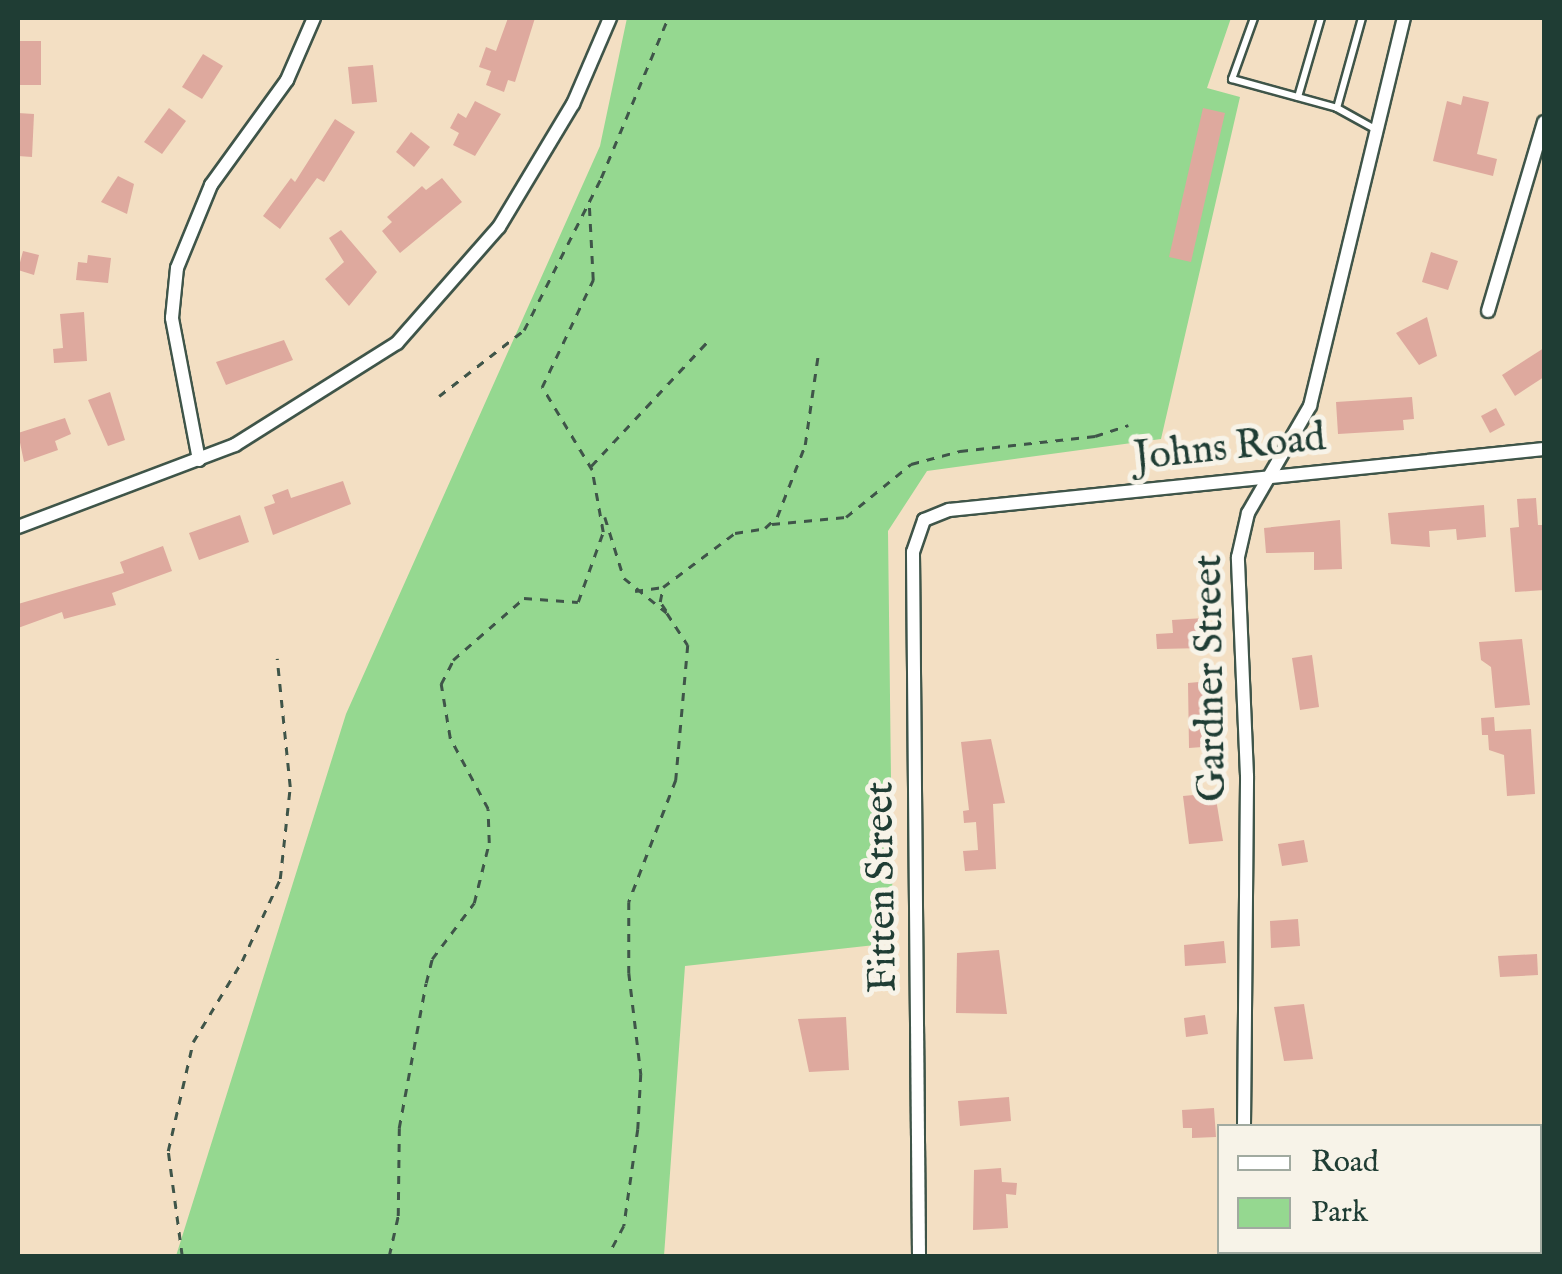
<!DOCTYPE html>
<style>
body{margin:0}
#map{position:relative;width:1562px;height:1274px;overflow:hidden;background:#f3dfc3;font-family:"IM FELL English",serif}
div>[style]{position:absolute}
.green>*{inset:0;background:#95d890}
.building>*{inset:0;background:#dea99e}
.path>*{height:2.5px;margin-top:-1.25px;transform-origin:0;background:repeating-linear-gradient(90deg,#3f5549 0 8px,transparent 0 16px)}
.roads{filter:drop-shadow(2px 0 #3f5549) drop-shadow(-2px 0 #3f5549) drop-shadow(0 2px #3f5549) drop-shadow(0 -2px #3f5549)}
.service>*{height:6px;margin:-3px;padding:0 3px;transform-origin:3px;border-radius:3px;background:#fff}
.minor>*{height:12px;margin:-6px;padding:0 6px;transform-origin:6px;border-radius:6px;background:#fff}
span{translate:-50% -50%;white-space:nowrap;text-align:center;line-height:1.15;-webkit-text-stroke:10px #f7f3e8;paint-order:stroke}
.street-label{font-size:40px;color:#1f3d34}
.frame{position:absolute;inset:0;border:20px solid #1f3d34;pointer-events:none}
.legend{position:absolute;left:1217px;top:1124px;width:325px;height:130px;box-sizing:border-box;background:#f7f3e8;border:2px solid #a1aaa0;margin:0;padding:12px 18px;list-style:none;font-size:30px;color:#1f3d34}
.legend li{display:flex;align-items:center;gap:20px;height:50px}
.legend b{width:50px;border:2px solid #a1aaa0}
</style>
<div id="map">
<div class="green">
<i style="clip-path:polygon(627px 18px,1231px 18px,1207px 88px,1240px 97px,1161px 439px,927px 471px,888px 531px,893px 943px,685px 966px,664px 1256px,176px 1256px,346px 714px,600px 146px)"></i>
</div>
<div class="building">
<i style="clip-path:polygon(508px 18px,535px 18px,515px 82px,508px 80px,504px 92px,486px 85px,491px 71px,479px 67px,486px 47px,496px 51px)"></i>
<i style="clip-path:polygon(18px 41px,41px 41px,41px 85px,18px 85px)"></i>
<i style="clip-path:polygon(203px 54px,223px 66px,202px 99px,182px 87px)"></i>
<i style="clip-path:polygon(373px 65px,377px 102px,352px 104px,348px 67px)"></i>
<i style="clip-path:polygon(1463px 96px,1489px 102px,1477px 154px,1497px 159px,1493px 176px,1433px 161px,1447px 101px,1461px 105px)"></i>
<i style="clip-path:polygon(475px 101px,501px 114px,475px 156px,453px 145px,459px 133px,450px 128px,458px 113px,466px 118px)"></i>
<i style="clip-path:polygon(169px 108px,186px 121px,162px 154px,144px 142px)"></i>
<i style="clip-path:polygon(1203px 108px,1225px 113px,1191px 262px,1169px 257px)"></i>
<i style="clip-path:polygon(18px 113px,34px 114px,32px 157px,18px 156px)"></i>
<i style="clip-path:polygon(335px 119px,355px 132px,324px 182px,317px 178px,280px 229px,263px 216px,291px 178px,295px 182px)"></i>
<i style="clip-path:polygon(411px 132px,430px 147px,414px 167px,396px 152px)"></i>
<i style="clip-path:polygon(118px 176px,134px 184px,127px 214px,101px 202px)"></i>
<i style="clip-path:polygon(442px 178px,462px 202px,400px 253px,382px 231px,392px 222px,387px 217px,422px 186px,426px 190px)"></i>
<i style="clip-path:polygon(341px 230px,377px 272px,349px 306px,325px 279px,344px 262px,329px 238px)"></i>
<i style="clip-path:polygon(23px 251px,39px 255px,34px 275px,18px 270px)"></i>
<i style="clip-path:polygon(1431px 252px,1458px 261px,1448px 290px,1422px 282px)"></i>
<i style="clip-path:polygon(88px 255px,111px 258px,108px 283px,76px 280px,78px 262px,87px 263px)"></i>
<i style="clip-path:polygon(84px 312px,87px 361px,54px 363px,53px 349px,63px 348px,60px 314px)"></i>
<i style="clip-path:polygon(1427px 317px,1437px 356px,1419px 365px,1396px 333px)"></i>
<i style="clip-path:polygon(284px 340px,293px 360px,226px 385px,216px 362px)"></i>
<i style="clip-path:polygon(1544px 348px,1544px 377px,1515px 396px,1502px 375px)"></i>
<i style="clip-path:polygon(110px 392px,125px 440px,108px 446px,88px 400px)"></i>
<i style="clip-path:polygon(1412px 397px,1414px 419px,1403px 420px,1404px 430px,1338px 434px,1336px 402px)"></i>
<i style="clip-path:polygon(1496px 408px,1505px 425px,1490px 433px,1481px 416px)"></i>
<i style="clip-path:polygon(65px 418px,71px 434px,55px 441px,58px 450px,24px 462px,18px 433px)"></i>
<i style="clip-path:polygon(343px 481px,351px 504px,273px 535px,264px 507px,275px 503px,272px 495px,288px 489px,291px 498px)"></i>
<i style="clip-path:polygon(1536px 498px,1538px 525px,1544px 525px,1544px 590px,1515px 592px,1510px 528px,1519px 527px,1517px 499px)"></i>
<i style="clip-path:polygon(1484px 505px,1486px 537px,1457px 540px,1456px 529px,1429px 531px,1430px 547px,1391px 544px,1388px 513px)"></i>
<i style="clip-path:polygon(240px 515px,249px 542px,199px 560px,189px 533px)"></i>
<i style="clip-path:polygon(1340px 520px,1342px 569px,1314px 570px,1314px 552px,1266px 553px,1264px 528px)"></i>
<i style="clip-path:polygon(163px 546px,172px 571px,112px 593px,116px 605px,64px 619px,62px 612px,18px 628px,18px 604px,124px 573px,120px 562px)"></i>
<i style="clip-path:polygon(1204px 618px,1206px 648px,1157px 649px,1156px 634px,1173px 633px,1172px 620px)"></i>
<i style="clip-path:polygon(1522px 639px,1530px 705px,1495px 708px,1491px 667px,1481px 660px,1479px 642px)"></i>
<i style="clip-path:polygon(1312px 655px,1319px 707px,1300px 710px,1292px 658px)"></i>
<i style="clip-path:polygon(1221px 680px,1223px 699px,1214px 700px,1216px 746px,1189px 748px,1188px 683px)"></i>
<i style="clip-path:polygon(1494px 717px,1495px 731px,1531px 729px,1535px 794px,1507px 796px,1504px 755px,1489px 750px,1488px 735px,1482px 735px,1481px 718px)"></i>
<i style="clip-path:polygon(991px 739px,1005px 803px,993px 804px,996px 869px,965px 871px,963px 851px,978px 850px,976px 822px,964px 823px,963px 811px,969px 810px,961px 742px)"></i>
<i style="clip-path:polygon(1215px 793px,1223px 841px,1189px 844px,1183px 796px)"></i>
<i style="clip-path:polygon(1304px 840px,1308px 862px,1282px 866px,1278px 844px)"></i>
<i style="clip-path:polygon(1298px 919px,1300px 946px,1271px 948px,1270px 921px)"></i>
<i style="clip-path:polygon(1224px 941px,1226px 963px,1185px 966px,1184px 945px)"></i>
<i style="clip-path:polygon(999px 950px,1007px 1014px,956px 1013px,957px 953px)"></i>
<i style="clip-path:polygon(1537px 954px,1538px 975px,1500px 977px,1498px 956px)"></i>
<i style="clip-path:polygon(1304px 1004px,1313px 1059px,1284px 1061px,1274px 1007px)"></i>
<i style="clip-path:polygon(1205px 1015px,1208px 1034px,1186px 1037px,1184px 1018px)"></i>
<i style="clip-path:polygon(846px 1017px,849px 1070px,809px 1072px,798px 1019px)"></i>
<i style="clip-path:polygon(1009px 1097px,1011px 1121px,960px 1126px,958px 1101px)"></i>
<i style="clip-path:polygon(1214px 1108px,1216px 1137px,1192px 1138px,1192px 1128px,1183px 1128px,1182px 1110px)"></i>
<i style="clip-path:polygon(1001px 1168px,1002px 1182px,1017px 1183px,1016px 1195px,1006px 1194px,1008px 1228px,973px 1230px,974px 1170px)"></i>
</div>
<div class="path">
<i style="left:439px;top:396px;width:108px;rotate:-37.8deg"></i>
<i style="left:524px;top:330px;width:170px;rotate:-63.1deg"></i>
<i style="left:601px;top:178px;width:173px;rotate:-67.3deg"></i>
<i style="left:591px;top:466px;width:173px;rotate:-46.9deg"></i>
<i style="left:605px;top:517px;width:64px;rotate:72.7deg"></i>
<i style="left:624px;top:578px;width:55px;rotate:39.1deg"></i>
<i style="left:667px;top:613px;width:38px;rotate:57deg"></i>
<i style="left:688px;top:645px;width:136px;rotate:95.1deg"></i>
<i style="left:676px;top:780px;width:131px;rotate:111.1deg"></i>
<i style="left:629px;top:902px;width:71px;rotate:90deg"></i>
<i style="left:629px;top:973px;width:102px;rotate:83.2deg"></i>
<i style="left:641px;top:1074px;width:55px;rotate:93.1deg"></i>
<i style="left:638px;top:1129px;width:98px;rotate:98.2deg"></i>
<i style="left:624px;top:1226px;width:34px;rotate:118deg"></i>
<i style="left:772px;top:524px;width:74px;rotate:-5.4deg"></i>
<i style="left:846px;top:517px;width:84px;rotate:-39.2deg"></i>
<i style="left:911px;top:464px;width:51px;rotate:-14.9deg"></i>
<i style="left:960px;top:451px;width:136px;rotate:-6.3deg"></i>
<i style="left:1095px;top:436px;width:35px;rotate:-18deg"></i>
<i style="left:635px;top:591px;width:27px;rotate:-8deg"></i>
<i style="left:666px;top:611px;width:11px;rotate:-124deg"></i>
<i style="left:660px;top:602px;width:15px;rotate:-79deg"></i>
<i style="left:663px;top:587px;width:90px;rotate:-36.9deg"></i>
<i style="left:735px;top:533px;width:30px;rotate:-9deg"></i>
<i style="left:765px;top:528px;width:16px;rotate:-43deg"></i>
<i style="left:777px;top:517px;width:77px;rotate:-68.7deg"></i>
<i style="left:805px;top:445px;width:91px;rotate:-81.8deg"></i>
<i style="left:182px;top:1256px;width:106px;rotate:-97.6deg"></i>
<i style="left:168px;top:1151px;width:112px;rotate:-77.1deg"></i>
<i style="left:193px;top:1042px;width:95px;rotate:-58.8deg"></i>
<i style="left:242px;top:961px;width:90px;rotate:-65.1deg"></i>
<i style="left:280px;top:879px;width:93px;rotate:-83.8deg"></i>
<i style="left:290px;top:787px;width:129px;rotate:-95.8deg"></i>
<i style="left:389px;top:1256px;width:41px;rotate:-77.3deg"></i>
<i style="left:398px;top:1216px;width:88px;rotate:-89.3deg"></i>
<i style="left:399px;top:1128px;width:147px;rotate:-79.5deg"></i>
<i style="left:426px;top:983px;width:25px;rotate:-76deg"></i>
<i style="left:432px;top:959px;width:70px;rotate:-53.1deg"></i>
<i style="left:474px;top:903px;width:62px;rotate:-76deg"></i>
<i style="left:489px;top:843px;width:34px;rotate:-92deg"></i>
<i style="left:488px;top:809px;width:81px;rotate:-118.2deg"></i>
<i style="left:450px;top:738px;width:55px;rotate:-99.5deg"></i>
<i style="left:441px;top:684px;width:27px;rotate:-63deg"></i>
<i style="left:453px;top:660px;width:94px;rotate:-41.1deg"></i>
<i style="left:524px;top:598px;width:54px;rotate:4.2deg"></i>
<i style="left:578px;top:602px;width:74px;rotate:-70.3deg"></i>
<i style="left:603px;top:532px;width:63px;rotate:-100.1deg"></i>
<i style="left:592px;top:470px;width:97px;rotate:-121.1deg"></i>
<i style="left:542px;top:387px;width:119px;rotate:-64.5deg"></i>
<i style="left:593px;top:280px;width:76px;rotate:-93deg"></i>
</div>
<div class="roads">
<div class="service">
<i style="left:1254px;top:18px;width:65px;rotate:109.8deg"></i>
<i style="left:1232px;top:79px;width:109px;rotate:15.4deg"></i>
<i style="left:1337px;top:108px;width:43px;rotate:28.9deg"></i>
<i style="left:1298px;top:97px;width:82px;rotate:-73.8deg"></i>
<i style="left:1337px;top:108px;width:93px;rotate:-74.5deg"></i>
</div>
<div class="minor">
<i style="left:1488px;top:311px;width:197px;rotate:-73.5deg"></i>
<i style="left:199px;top:460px;width:145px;rotate:-100.8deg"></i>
<i style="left:172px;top:318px;width:50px;rotate:-84.3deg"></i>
<i style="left:177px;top:268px;width:90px;rotate:-67.7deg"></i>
<i style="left:211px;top:185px;width:130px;rotate:-54.1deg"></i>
<i style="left:287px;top:80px;width:68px;rotate:-66.5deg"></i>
<i style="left:18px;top:527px;width:232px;rotate:-20.7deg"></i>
<i style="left:235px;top:445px;width:191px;rotate:-32.2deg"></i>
<i style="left:397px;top:343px;width:154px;rotate:-48.7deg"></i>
<i style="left:499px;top:227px;width:144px;rotate:-59deg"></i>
<i style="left:573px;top:104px;width:94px;rotate:-66.7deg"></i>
<i style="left:1244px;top:1126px;width:350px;rotate:-89.5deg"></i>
<i style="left:1247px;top:776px;width:219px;rotate:-92.4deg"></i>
<i style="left:1238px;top:557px;width:45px;rotate:-77.2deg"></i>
<i style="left:1248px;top:513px;width:124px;rotate:-59.9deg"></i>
<i style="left:1310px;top:406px;width:399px;rotate:-76.4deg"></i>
<i style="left:1244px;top:1252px;width:4px;rotate:90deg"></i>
<i style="left:919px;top:1256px;width:704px;rotate:-90.49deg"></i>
<i style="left:913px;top:552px;width:34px;rotate:-71deg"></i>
<i style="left:924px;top:520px;width:27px;rotate:-22deg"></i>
<i style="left:949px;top:510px;width:598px;rotate:-5.85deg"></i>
</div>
</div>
<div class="street-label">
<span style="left:1230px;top:449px;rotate:-6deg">Johns Road</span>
<span style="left:1212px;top:678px;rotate:-91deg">Gardner Street</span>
<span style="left:883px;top:887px;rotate:-91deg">Fitten Street</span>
</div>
<div class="frame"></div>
<ul class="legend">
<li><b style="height:12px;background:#fff"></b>Road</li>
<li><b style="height:28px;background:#95d890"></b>Park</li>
</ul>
</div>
